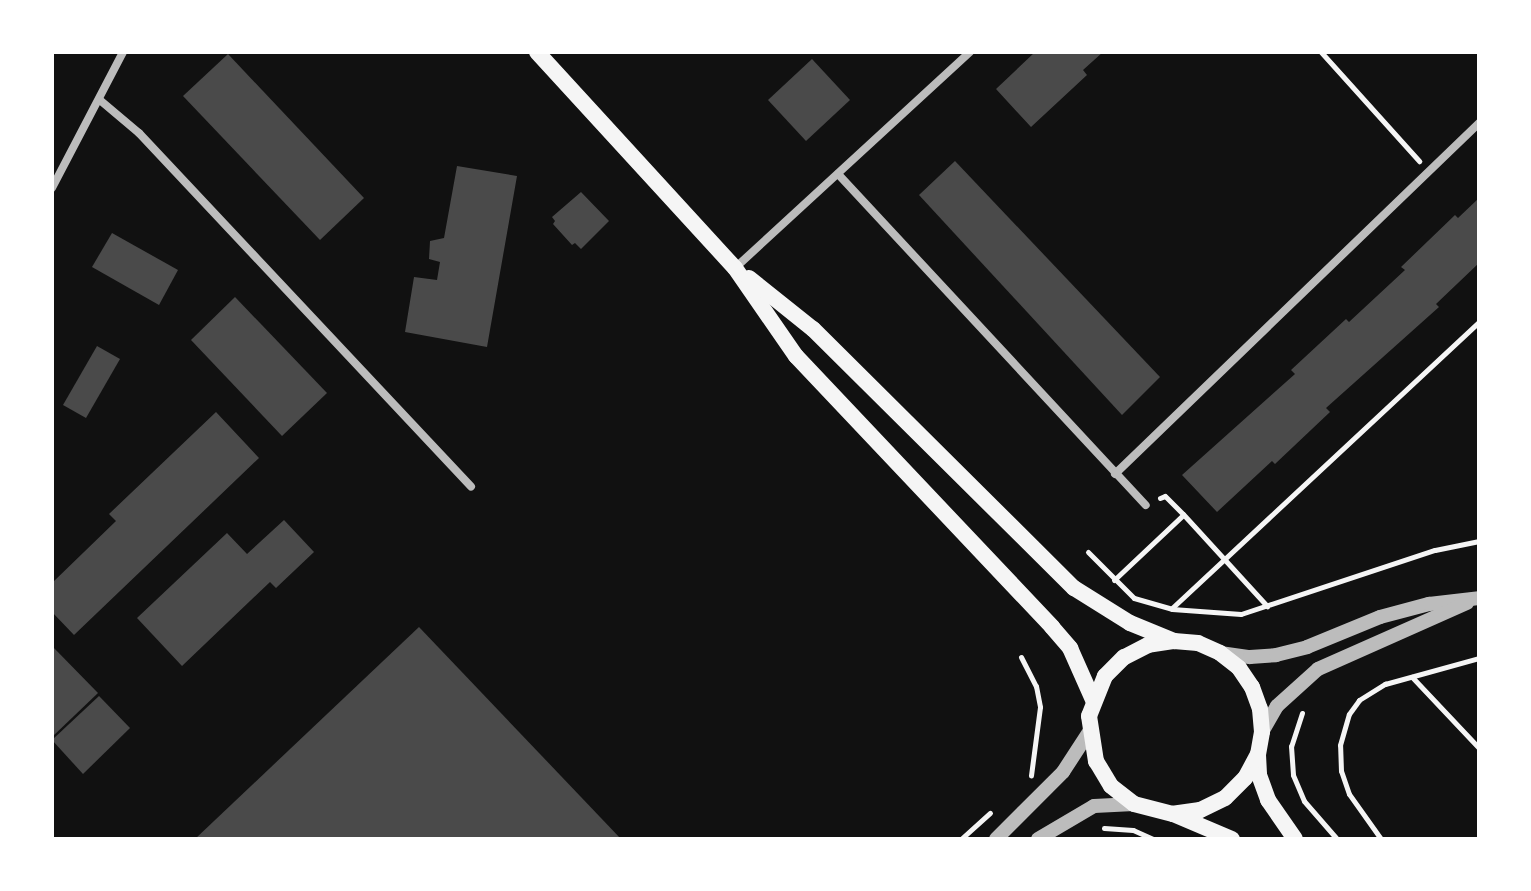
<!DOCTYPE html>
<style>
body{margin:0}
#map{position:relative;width:1531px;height:891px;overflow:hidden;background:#111;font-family:"Fira Sans Condensed",sans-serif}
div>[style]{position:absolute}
.building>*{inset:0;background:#4a4a4a}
.path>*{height:5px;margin:-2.5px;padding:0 2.5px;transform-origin:2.5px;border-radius:2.5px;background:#f5f5f5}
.minor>*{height:8px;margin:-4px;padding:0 4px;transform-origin:4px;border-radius:4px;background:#bcbcbc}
.tertiary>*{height:14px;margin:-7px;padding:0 7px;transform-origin:7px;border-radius:7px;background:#bcbcbc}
.secondary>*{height:16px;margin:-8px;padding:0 8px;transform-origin:8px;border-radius:8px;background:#f5f5f5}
span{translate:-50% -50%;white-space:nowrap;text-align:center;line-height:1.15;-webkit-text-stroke:6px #fff;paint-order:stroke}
.frame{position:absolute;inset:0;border:54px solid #fff;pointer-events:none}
</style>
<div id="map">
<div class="building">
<i style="clip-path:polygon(1035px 52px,1103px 52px,1083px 70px,1087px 75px,1031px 127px,996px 89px)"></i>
<i style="clip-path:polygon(228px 54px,364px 198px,320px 240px,183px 96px)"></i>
<i style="clip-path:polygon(812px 59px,850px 100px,806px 141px,768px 100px)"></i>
<i style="clip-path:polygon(955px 161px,1160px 377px,1122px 415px,919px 195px)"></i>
<i style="clip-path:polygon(457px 166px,517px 176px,487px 347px,405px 332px,414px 277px,437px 280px,440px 262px,429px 259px,430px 241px,444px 238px)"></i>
<i style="clip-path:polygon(581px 192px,609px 221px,581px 249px,575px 243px,572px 245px,553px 224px,555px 221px,552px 217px)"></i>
<i style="clip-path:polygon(1479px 198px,1479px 263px,1436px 304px,1439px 307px,1326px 408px,1330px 412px,1275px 464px,1272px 461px,1217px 512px,1182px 475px,1295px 374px,1291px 370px,1346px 319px,1349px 322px,1405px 270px,1401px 267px,1455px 215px,1458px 218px)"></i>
<i style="clip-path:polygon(112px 233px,178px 270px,159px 305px,92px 267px)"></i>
<i style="clip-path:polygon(235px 297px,327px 393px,282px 436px,191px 340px)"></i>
<i style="clip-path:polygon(97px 346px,120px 359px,86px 418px,63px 405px)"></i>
<i style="clip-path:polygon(216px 412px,259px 458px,74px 635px,52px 612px,52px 583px,116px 521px,109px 514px)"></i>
<i style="clip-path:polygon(284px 520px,314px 552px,276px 588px,270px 582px,182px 666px,137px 618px,227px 533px,247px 554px)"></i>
<i style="clip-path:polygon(419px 627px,621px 839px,195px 839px)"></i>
<i style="clip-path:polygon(52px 646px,98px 693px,52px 737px)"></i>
<i style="clip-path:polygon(99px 696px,130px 728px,83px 774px,52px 740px)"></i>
</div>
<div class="path">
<i style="left:1321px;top:52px;width:147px;rotate:48deg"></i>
<i style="left:1160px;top:498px;width:5px;rotate:-22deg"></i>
<i style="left:1165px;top:496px;width:25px;rotate:45deg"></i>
<i style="left:1183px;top:514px;width:125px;rotate:47.6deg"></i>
<i style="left:1088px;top:552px;width:65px;rotate:45deg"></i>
<i style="left:1134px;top:598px;width:40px;rotate:16deg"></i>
<i style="left:1172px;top:609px;width:69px;rotate:4.1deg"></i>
<i style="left:1241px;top:614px;width:204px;rotate:-18.3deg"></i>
<i style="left:1435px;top:550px;width:45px;rotate:-11.6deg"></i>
<i style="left:1114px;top:580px;width:95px;rotate:-43.3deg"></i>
<i style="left:1172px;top:608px;width:420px;rotate:-43deg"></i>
<i style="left:1021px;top:657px;width:33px;rotate:63deg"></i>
<i style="left:1036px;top:686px;width:21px;rotate:79deg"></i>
<i style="left:1040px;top:707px;width:69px;rotate:97.5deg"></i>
<i style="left:1412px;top:677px;width:98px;rotate:46.7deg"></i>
<i style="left:1302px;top:713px;width:35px;rotate:108deg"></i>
<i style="left:1291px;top:746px;width:29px;rotate:86deg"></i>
<i style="left:1293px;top:775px;width:28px;rotate:67deg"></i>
<i style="left:1304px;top:801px;width:50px;rotate:49deg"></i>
<i style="left:1104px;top:828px;width:29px;rotate:4deg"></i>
<i style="left:1133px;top:830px;width:22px;rotate:24deg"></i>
<i style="left:961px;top:839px;width:39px;rotate:-42deg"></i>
<i style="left:1381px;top:839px;width:55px;rotate:-125.4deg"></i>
<i style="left:1349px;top:794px;width:24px;rotate:-109deg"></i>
<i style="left:1341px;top:771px;width:26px;rotate:-92deg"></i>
<i style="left:1340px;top:745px;width:32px;rotate:-74deg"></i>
<i style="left:1349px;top:714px;width:17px;rotate:-54deg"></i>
<i style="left:1359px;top:700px;width:31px;rotate:-32deg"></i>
<i style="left:1385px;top:684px;width:98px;rotate:-15.5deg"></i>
</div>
<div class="minor">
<i style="left:101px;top:101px;width:50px;rotate:40.1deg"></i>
<i style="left:139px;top:133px;width:485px;rotate:46.8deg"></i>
<i style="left:838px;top:174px;width:452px;rotate:47.1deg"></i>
<i style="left:52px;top:188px;width:153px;rotate:-62.4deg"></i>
<i style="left:735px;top:268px;width:319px;rotate:-42.6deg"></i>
<i style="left:1115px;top:474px;width:506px;rotate:-43.96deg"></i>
</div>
<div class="tertiary">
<i style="left:1220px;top:653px;width:30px;rotate:8deg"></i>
<i style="left:1250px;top:657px;width:26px;rotate:-4deg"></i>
<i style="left:1276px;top:655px;width:32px;rotate:-14deg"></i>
<i style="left:1307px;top:647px;width:79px;rotate:-22.3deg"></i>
<i style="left:1380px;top:617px;width:51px;rotate:-14.9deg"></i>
<i style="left:1429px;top:604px;width:50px;rotate:-6.8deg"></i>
<i style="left:1262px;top:732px;width:30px;rotate:-60deg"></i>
<i style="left:1277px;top:706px;width:55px;rotate:-42.1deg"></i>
<i style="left:1318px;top:669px;width:163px;rotate:-23.9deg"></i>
<i style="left:996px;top:839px;width:95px;rotate:-45deg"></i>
<i style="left:1063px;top:772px;width:48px;rotate:-57deg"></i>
<i style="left:1038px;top:839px;width:65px;rotate:-30.5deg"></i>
<i style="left:1094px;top:806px;width:40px;rotate:-2.9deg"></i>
</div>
<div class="secondary">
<i style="left:537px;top:52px;width:293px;rotate:47.5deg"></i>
<i style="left:735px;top:268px;width:107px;rotate:55.3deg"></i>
<i style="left:796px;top:356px;width:373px;rotate:46.6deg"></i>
<i style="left:1052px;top:627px;width:28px;rotate:49deg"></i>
<i style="left:1070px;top:648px;width:57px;rotate:66.1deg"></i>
<i style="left:749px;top:278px;width:82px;rotate:38.6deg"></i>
<i style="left:813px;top:329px;width:368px;rotate:44.8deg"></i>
<i style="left:1074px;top:588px;width:66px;rotate:32deg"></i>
<i style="left:1130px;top:623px;width:48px;rotate:22.2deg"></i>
<i style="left:1174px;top:641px;width:24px;rotate:5deg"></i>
<i style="left:1198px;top:643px;width:24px;rotate:24deg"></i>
<i style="left:1220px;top:653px;width:24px;rotate:38deg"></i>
<i style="left:1239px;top:668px;width:23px;rotate:56deg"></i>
<i style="left:1252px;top:687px;width:23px;rotate:70deg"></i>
<i style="left:1260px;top:709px;width:23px;rotate:85deg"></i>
<i style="left:1262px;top:732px;width:22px;rotate:100deg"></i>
<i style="left:1258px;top:754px;width:27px;rotate:118deg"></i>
<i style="left:1245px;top:778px;width:28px;rotate:135deg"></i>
<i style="left:1225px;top:798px;width:28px;rotate:154deg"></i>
<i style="left:1200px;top:810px;width:27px;rotate:172deg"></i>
<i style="left:1173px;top:641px;width:25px;rotate:171deg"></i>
<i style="left:1148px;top:645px;width:27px;rotate:153deg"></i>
<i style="left:1124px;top:657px;width:27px;rotate:135deg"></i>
<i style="left:1105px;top:676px;width:43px;rotate:111.8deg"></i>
<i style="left:1089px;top:716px;width:46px;rotate:81.2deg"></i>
<i style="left:1096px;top:761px;width:29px;rotate:59deg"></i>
<i style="left:1111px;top:786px;width:29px;rotate:38deg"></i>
<i style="left:1134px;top:804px;width:40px;rotate:14.4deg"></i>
<i style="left:1173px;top:814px;width:64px;rotate:23deg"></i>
<i style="left:1258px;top:755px;width:20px;rotate:87deg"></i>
<i style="left:1259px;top:775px;width:27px;rotate:70deg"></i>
<i style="left:1268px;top:800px;width:47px;rotate:55.3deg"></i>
</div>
<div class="frame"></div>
</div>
